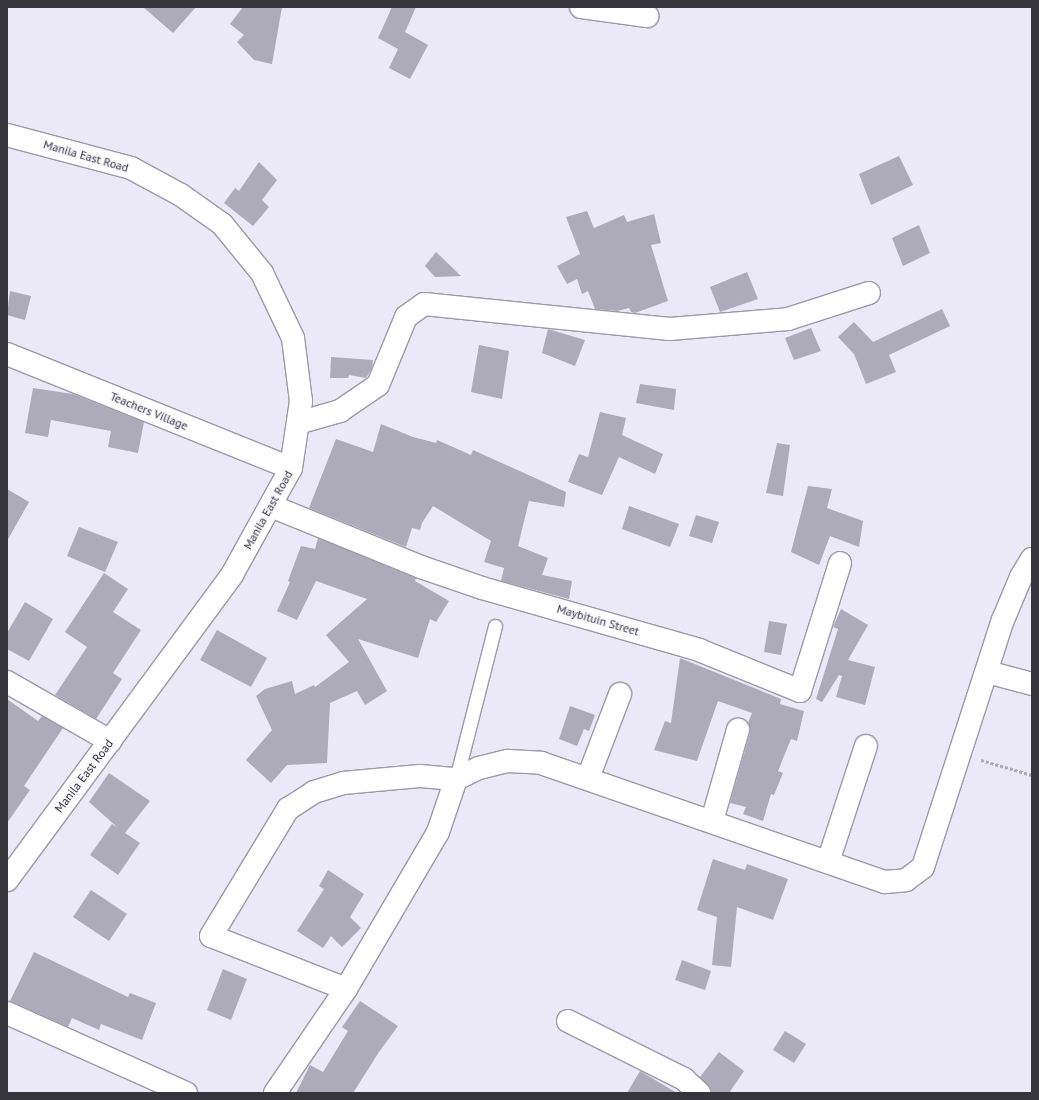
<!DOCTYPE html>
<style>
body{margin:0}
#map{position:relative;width:1039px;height:1100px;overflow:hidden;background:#ebe8f8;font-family:"PT Sans",sans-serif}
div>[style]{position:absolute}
.building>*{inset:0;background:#adabba}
.path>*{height:2.5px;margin-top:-1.25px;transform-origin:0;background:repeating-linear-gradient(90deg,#acaab6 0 3px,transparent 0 5px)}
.roads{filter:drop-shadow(1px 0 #9c99a8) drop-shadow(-1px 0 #9c99a8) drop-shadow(0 1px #9c99a8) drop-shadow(0 -1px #9c99a8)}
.lane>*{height:13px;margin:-6.5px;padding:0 6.5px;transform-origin:6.5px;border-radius:6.5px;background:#fff}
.street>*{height:22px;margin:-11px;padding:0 11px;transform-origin:11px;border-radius:11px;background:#fff}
.primary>*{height:22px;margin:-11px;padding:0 11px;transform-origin:11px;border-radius:11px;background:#fff}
span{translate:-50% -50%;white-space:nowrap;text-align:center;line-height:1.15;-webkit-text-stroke:3px #f8f7fd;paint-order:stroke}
.street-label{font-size:12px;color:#36353b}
.frame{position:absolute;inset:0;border:8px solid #36353b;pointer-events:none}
</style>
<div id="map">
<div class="building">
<i style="clip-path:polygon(143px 7px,196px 7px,173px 33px)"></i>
<i style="clip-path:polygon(243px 7px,282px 7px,272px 64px,254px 60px,237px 42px,244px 35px,230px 24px)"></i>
<i style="clip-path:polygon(392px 7px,416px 7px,405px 32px,428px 45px,410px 79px,389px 68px,398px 49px,378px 38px)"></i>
<i style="clip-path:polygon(899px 156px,913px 185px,871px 205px,859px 174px)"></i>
<i style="clip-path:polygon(259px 162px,277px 180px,262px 200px,269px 207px,253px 226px,224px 203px,235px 188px,239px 191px)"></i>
<i style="clip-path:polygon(587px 211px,594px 228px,624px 215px,627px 222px,654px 214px,661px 243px,651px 245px,668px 301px,635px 313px,631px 312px,629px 308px,617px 311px,595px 309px,588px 291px,582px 294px,577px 279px,567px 284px,557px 266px,580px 254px,566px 217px)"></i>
<i style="clip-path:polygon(919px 225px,930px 253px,903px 266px,892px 238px)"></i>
<i style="clip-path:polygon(436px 252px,461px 276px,435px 277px,425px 266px)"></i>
<i style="clip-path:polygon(747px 272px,758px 299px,720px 312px,710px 287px)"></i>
<i style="clip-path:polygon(10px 291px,31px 296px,25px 320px,7px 315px)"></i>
<i style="clip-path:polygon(942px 309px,950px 326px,889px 355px,896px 372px,866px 384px,854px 354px,838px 337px,854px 322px,873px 342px)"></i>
<i style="clip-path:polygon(811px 328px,821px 351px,794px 360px,785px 338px)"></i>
<i style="clip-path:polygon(548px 329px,585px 340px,575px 366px,542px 353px)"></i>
<i style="clip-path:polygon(479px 345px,509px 351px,502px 399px,471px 392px)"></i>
<i style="clip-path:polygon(331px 357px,373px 360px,372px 368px,366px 378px,349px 375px,348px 378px,330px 378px)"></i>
<i style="clip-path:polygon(640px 384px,676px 389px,674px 410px,636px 403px)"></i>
<i style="clip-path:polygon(33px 388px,73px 394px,144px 422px,138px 453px,108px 447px,111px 431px,51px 420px,48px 437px,25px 433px)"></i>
<i style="clip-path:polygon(600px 412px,626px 418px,622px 435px,663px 454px,655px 474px,619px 457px,602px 495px,568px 482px,579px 454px,588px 457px)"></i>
<i style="clip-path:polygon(381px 424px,413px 437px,436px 443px,437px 440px,471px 455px,473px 450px,566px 492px,564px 507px,529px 501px,518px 546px,548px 558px,542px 575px,572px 581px,569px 599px,501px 581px,504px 568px,484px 562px,491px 541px,433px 506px,422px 523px,420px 530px,412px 528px,406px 547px,309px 508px,336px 439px,373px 452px)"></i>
<i style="clip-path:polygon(777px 443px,790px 445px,783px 496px,766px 493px)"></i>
<i style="clip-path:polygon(808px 486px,832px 489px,827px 508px,863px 521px,859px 547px,830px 536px,819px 565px,791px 552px)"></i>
<i style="clip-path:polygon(7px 489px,29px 502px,7px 541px)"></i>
<i style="clip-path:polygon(629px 506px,679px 524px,670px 547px,622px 529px)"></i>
<i style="clip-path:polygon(696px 515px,719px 522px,712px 543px,689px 536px)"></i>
<i style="clip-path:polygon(79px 527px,118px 542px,105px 572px,67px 556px)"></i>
<i style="clip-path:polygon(318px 538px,416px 578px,415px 581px,449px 601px,436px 622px,430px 619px,418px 658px,358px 639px,387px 691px,365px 705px,357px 691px,330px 703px,327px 763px,287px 765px,271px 783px,246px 760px,272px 730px,256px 696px,265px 689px,292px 681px,295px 694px,314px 685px,315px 687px,349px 662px,326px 635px,367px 599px,316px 581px,297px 620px,277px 611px,290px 582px,288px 581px,301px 546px,315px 549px)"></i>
<i style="clip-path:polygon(104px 573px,128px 589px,113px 612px,141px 630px,113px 673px,122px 679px,96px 719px,55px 695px,87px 647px,65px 632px)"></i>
<i style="clip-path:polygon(25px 602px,53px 619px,29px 661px,7px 649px,7px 633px)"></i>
<i style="clip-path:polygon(841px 609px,868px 625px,848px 660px,875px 667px,865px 705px,836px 697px,842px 676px,839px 675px,822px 702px,816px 699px,838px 629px,833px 627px)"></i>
<i style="clip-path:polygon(769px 621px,787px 624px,781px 655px,764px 652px)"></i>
<i style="clip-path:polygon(217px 630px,267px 658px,251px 687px,200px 660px)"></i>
<i style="clip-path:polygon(680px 658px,781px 699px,780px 704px,804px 711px,797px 741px,791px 739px,778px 771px,783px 773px,774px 795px,771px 794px,763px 821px,743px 814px,746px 807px,730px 803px,750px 733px,748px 723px,752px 713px,718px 701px,697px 761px,654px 750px,665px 721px,671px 723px)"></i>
<i style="clip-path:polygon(7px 699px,38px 721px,42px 716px,63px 728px,24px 786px,30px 790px,7px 823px)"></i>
<i style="clip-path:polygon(570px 706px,595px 715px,589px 731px,584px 729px,577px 746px,559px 739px)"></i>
<i style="clip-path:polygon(109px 773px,150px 801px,125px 833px,140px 843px,118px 875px,90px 855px,112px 824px,117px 827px,89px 802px)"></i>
<i style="clip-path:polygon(713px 859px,745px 870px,747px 864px,788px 879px,773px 920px,737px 907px,731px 967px,712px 965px,717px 917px,697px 910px)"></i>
<i style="clip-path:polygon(328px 870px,364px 894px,350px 917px,361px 928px,342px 947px,331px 936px,323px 948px,297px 931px,324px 889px,319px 886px)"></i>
<i style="clip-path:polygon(91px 890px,127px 914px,109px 941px,73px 917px)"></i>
<i style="clip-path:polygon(34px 952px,128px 997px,130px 993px,156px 1003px,142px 1040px,101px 1024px,99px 1030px,72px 1018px,68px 1027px,10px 1001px)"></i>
<i style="clip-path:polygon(682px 960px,711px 971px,705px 990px,675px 980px)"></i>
<i style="clip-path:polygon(223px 969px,247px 979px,231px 1020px,207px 1010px)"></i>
<i style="clip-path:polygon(360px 1001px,398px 1026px,379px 1052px,353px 1093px,296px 1093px,310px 1065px,323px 1072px,348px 1031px,342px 1027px)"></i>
<i style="clip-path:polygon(785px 1031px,806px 1044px,794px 1063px,773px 1050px)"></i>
<i style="clip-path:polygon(719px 1052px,744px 1071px,729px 1093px,713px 1093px,700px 1077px)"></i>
<i style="clip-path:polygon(640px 1071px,677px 1093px,627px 1093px)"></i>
</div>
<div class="path">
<i style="left:981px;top:760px;width:53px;rotate:16.4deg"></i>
</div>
<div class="roads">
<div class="lane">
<i style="left:456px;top:779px;width:158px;rotate:-75.7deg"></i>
</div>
<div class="street">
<i style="left:581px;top:7px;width:67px;rotate:7.8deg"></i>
<i style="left:7px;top:354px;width:306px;rotate:21.9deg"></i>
<i style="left:298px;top:423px;width:44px;rotate:-15.9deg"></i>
<i style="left:340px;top:411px;width:46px;rotate:-34.4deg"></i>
<i style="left:378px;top:385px;width:74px;rotate:-67.6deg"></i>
<i style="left:406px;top:317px;width:22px;rotate:-36deg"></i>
<i style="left:424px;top:304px;width:247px;rotate:5.8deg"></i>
<i style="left:670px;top:329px;width:118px;rotate:-4.8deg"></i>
<i style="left:788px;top:319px;width:85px;rotate:-17.8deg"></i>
<i style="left:271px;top:506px;width:162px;rotate:22.1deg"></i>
<i style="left:421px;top:567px;width:65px;rotate:19deg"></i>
<i style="left:482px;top:588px;width:226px;rotate:15.9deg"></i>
<i style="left:699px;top:650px;width:109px;rotate:22.1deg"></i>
<i style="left:800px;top:691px;width:134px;rotate:-72.6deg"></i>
<i style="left:987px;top:672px;width:47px;rotate:14.9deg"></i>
<i style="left:7px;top:682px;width:119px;rotate:29.8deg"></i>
<i style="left:588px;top:778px;width:90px;rotate:-69.1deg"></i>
<i style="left:712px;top:821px;width:95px;rotate:-74.1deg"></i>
<i style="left:828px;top:862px;width:122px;rotate:-71.9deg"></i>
<i style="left:346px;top:989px;width:145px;rotate:-158.6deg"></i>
<i style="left:211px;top:936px;width:149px;rotate:-58.8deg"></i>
<i style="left:288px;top:809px;width:31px;rotate:-33deg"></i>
<i style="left:314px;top:792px;width:30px;rotate:-17deg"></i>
<i style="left:343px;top:783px;width:77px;rotate:-5.2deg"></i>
<i style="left:420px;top:776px;width:36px;rotate:5deg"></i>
<i style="left:456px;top:779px;width:25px;rotate:-26deg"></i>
<i style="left:479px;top:768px;width:30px;rotate:-14deg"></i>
<i style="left:508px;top:761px;width:33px;rotate:3deg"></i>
<i style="left:541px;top:763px;width:364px;rotate:19.1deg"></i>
<i style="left:885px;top:882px;width:21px;rotate:-5deg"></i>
<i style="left:906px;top:880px;width:21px;rotate:-37deg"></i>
<i style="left:923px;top:867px;width:260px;rotate:-72.1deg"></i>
<i style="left:1003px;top:620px;width:47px;rotate:-67.3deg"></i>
<i style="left:1021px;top:577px;width:21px;rotate:-59deg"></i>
<i style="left:7px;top:1013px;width:196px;rotate:24.1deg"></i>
<i style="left:568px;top:1021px;width:130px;rotate:26.6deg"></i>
<i style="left:684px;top:1079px;width:21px;rotate:43deg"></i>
<i style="left:275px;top:1093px;width:126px;rotate:-55.7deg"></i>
<i style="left:346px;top:989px;width:182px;rotate:-59.6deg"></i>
<i style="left:438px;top:832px;width:56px;rotate:-71.2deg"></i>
</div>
<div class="primary">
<i style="left:7px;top:135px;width:128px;rotate:14.9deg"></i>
<i style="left:131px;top:168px;width:57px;rotate:28.4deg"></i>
<i style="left:181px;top:195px;width:50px;rotate:35.3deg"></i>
<i style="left:222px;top:224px;width:63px;rotate:50.8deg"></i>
<i style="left:262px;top:273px;width:72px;rotate:64.5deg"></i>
<i style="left:293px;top:338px;width:64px;rotate:82.8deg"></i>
<i style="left:301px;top:401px;width:68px;rotate:98.5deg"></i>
<i style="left:291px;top:468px;width:122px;rotate:118.9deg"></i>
<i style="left:232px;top:575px;width:379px;rotate:126.4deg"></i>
</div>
</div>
<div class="street-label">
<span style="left:86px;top:156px;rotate:16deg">Manila East Road</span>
<span style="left:149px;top:411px;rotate:22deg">Teachers Village</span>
<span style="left:268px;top:510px;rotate:-61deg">Manila East Road</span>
<span style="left:598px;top:620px;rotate:16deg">Maybituin Street</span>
<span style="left:84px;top:776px;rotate:-53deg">Manila East Road</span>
</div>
<div class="frame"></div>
</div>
